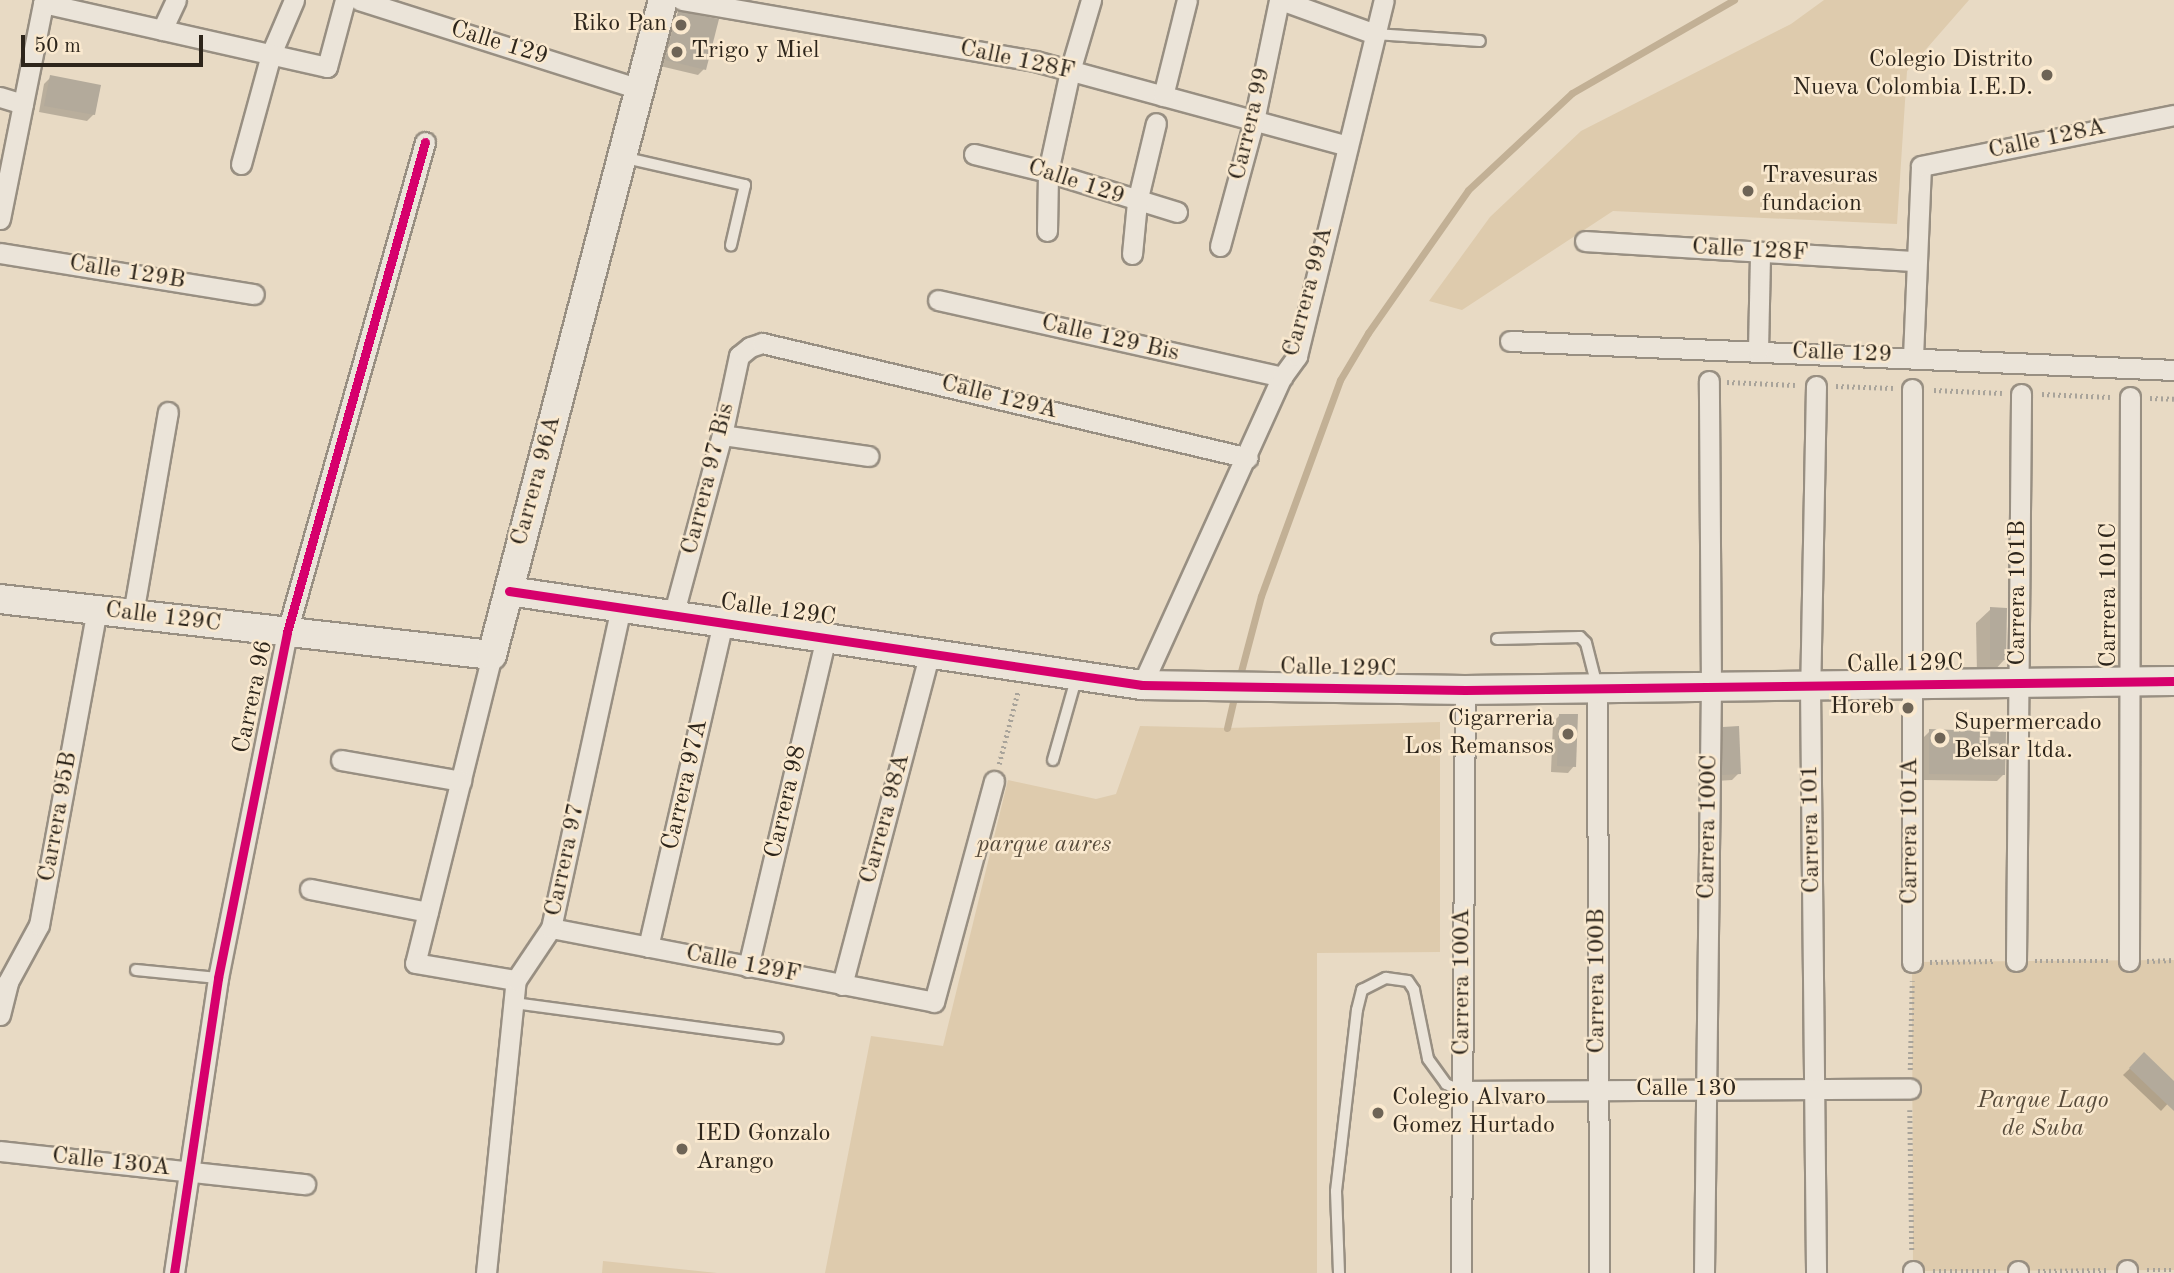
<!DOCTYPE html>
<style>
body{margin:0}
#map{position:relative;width:2174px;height:1273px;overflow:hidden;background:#e8dac4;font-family:"Old Standard TT",serif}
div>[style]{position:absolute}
.green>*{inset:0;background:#decbad}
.shadow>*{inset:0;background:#0003}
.stream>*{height:7px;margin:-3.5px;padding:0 3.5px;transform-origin:3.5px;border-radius:3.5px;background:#c2b095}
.building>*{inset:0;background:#b3aa9b}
.path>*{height:4.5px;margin-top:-2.25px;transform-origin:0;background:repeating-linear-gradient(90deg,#a8a39a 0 2px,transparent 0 5.5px)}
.roads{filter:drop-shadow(2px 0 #988f82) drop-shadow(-2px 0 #988f82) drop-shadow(0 2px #988f82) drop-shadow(0 -2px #988f82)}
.lane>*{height:10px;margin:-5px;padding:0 5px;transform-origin:5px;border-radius:5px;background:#ebe4d9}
.street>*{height:19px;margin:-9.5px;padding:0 9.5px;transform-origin:9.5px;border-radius:9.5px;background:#ebe4d9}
.secondary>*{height:28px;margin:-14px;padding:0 14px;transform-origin:14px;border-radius:14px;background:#ebe4d9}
.cycleway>*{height:9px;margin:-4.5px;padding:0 4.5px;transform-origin:4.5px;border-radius:4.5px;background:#d6006c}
.dots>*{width:19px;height:19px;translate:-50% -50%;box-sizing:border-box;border:4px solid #fae9cf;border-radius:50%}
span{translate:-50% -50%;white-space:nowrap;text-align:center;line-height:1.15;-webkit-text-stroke:5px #fae9cf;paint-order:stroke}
.poi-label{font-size:24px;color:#2d251b}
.right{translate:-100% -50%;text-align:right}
.left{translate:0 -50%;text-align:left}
.street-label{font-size:24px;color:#2d251b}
.park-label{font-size:24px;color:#574b3b;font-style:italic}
.scale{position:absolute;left:21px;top:35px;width:182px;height:32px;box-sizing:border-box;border:4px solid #2d251b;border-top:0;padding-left:9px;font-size:21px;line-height:24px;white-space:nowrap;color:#2d251b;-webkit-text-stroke:5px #fae9cf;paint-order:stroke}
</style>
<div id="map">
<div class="green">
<i style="clip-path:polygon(1824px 0,1969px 0,1907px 71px,1897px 224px,1613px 211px,1462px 310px,1429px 301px,1490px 217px,1581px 131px,1791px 24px)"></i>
<i style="clip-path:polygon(1440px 722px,1440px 952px,1317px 953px,1317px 1273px,825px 1273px,871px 1036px,943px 1046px,1008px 780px,1096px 799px,1116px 794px,1140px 726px,1227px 728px)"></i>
<i style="clip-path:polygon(2174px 960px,2174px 1270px,1913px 1271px,1912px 962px)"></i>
<i style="clip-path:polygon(603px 1261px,717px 1273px,602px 1273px)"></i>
</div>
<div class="shadow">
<i style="clip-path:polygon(677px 17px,704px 69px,698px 75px,660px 66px,670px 24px)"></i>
<i style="clip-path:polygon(51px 77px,94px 114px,87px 121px,39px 112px,44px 84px)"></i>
<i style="clip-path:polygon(1991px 609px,2005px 659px,1991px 674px,1977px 674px,1976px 623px)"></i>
<i style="clip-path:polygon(1560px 715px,1574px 766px,1568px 773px,1551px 772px,1553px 722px)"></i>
<i style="clip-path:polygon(1724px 729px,1739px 773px,1732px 780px,1716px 781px,1717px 736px)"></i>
<i style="clip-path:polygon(1930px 731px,2004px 774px,1997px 781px,1923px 780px,1923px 738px)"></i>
<i style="clip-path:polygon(2144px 1055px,2174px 1083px,2174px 1097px,2161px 1111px,2123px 1075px)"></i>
</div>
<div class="stream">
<i style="left:1239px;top:679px;width:86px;rotate:-75.2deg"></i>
<i style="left:1261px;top:596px;width:230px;rotate:-69.9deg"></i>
<i style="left:1340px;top:380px;width:55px;rotate:-59.2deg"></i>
<i style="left:1368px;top:333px;width:174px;rotate:-55deg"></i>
<i style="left:1468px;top:190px;width:142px;rotate:-43deg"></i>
<i style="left:1572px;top:93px;width:187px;rotate:-29.9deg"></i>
<i style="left:1227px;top:728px;width:35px;rotate:-77deg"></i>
</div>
<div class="building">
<i style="clip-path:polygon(678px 11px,719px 19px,706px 70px,665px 60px)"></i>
<i style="clip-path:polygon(50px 75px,101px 85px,95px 115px,44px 106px)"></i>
<i style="clip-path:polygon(1990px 607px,2007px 608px,2006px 660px,1990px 660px)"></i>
<i style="clip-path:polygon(1559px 714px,1578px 714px,1576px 767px,1557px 766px)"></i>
<i style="clip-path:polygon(1739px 726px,1741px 774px,1722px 775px,1723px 727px)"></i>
<i style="clip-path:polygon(1929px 729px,2006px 732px,2005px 775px,1929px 774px)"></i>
<i style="clip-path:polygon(2144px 1052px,2174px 1081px,2174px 1111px,2129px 1068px)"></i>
</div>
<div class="path">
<i style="left:1727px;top:382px;width:68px;rotate:2.5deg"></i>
<i style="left:1836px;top:386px;width:57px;rotate:2deg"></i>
<i style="left:1934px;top:390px;width:68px;rotate:2.5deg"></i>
<i style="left:2042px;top:394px;width:68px;rotate:2.5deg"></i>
<i style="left:2150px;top:398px;width:24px;rotate:2deg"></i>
<i style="left:999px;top:764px;width:75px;rotate:-75.4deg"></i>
<i style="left:2035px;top:961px;width:75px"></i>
<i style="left:2147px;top:961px;width:27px;rotate:-2deg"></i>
<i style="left:1930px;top:962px;width:65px;rotate:-0.9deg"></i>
<i style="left:1910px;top:1070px;width:89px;rotate:-88.7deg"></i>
<i style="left:1910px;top:1110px;width:142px;rotate:89.2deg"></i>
<i style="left:2147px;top:1270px;width:27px"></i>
<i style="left:1933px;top:1271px;width:65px"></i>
<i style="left:2038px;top:1271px;width:69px;rotate:-0.8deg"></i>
</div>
<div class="roads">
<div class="lane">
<i style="left:1375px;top:34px;width:105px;rotate:3.8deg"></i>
<i style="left:626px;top:158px;width:122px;rotate:12.8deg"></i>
<i style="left:745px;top:185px;width:62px;rotate:103.1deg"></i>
<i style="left:1497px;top:639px;width:83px;rotate:-1.4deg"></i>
<i style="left:1580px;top:637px;width:8px;rotate:45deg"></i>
<i style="left:1586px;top:643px;width:44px;rotate:75.7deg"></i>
<i style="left:1053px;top:760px;width:84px;rotate:-74.1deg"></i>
<i style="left:136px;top:970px;width:82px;rotate:5.6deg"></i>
<i style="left:514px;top:1003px;width:266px;rotate:7.6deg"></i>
<i style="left:1339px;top:1273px;width:82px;rotate:-92.1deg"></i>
<i style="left:1336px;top:1191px;width:182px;rotate:-83.4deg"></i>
<i style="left:1357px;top:1010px;width:21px;rotate:-76deg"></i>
<i style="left:1362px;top:990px;width:27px;rotate:-27deg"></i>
<i style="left:1386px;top:978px;width:22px;rotate:8deg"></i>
<i style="left:1408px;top:981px;width:11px;rotate:56deg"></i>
<i style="left:1414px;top:990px;width:70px;rotate:78.5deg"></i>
<i style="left:1428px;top:1059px;width:31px;rotate:54deg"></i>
<i style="left:1446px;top:1084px;width:17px;rotate:24deg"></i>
</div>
<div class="street">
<i style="left:359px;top:0;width:295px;rotate:17.6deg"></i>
<i style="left:682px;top:0;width:358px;rotate:9.8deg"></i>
<i style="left:1035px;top:61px;width:323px;rotate:15.2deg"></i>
<i style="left:1281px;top:0;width:100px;rotate:19.9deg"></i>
<i style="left:162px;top:30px;width:33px;rotate:-65deg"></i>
<i style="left:1163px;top:96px;width:99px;rotate:-76deg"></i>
<i style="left:0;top:97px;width:24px;rotate:17deg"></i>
<i style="left:974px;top:154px;width:76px;rotate:13.7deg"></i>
<i style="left:1048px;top:172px;width:135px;rotate:17.2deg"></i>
<i style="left:241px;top:164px;width:114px;rotate:-74.7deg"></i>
<i style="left:271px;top:54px;width:59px;rotate:-66.9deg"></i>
<i style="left:0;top:219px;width:220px;rotate:-78.7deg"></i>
<i style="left:43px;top:3px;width:291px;rotate:12.7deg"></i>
<i style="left:327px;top:67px;width:69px;rotate:-75deg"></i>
<i style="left:1047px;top:231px;width:59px;rotate:-89deg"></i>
<i style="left:1048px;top:172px;width:103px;rotate:-77.7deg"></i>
<i style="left:1070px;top:71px;width:74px;rotate:-73.5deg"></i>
<i style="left:1585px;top:241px;width:331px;rotate:3.5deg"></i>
<i style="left:1220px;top:246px;width:130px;rotate:-74.8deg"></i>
<i style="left:1254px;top:121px;width:124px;rotate:-78.3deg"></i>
<i style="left:0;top:253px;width:257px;rotate:9.2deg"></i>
<i style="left:1132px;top:254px;width:52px;rotate:-84.5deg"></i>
<i style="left:1137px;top:202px;width:81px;rotate:-76.5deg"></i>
<i style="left:938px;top:300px;width:353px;rotate:12.6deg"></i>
<i style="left:1510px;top:341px;width:665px;rotate:2.5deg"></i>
<i style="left:1758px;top:351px;width:99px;rotate:-88.8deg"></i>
<i style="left:1913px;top:357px;width:191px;rotate:-87.6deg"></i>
<i style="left:1921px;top:166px;width:258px;rotate:-11.4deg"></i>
<i style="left:1816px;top:386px;width:300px;rotate:91.1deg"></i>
<i style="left:1810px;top:686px;width:587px;rotate:89.41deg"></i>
<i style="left:1912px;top:389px;width:573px;rotate:90deg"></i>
<i style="left:722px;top:435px;width:148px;rotate:8.2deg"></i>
<i style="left:133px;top:614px;width:205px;rotate:-80.2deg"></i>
<i style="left:673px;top:616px;width:188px;rotate:-74.9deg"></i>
<i style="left:722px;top:435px;width:81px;rotate:-77.9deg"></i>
<i style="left:739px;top:356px;width:14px;rotate:-39deg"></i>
<i style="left:750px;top:347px;width:13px;rotate:-18deg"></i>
<i style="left:762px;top:343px;width:499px;rotate:13.3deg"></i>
<i style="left:492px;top:655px;width:317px;rotate:104deg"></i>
<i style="left:415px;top:963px;width:102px;rotate:9.6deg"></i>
<i style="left:1142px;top:685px;width:338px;rotate:-65.6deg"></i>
<i style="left:1282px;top:377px;width:26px;rotate:-54deg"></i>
<i style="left:1297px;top:356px;width:366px;rotate:-76.3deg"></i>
<i style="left:1597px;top:689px;width:584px;rotate:89.8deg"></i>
<i style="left:341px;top:760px;width:122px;rotate:9.9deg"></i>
<i style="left:310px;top:889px;width:120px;rotate:11deg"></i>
<i style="left:551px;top:928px;width:390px;rotate:10.9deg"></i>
<i style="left:934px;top:1002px;width:229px;rotate:-74.8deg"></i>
<i style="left:648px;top:947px;width:333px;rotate:-77deg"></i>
<i style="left:2016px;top:961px;width:567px;rotate:-89.49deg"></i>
<i style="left:2129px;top:961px;width:564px;rotate:-89.9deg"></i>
<i style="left:748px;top:967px;width:338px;rotate:-76.7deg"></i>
<i style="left:842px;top:985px;width:343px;rotate:-75.2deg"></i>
<i style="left:0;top:1015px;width:34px;rotate:-76deg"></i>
<i style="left:8px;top:982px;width:65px;rotate:-61.5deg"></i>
<i style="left:39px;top:925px;width:320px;rotate:-79.6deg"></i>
<i style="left:1462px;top:1091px;width:448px;rotate:-0.3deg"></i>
<i style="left:0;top:1151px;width:307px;rotate:6.2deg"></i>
<i style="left:2127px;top:1270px;width:3px;rotate:90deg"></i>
<i style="left:2018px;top:1271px;width:2px;rotate:90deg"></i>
<i style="left:174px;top:1273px;width:298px;rotate:-81.5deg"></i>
<i style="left:218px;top:978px;width:353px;rotate:-78.7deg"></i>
<i style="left:287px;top:632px;width:509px;rotate:-74.27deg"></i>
<i style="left:486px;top:1273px;width:295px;rotate:-84.2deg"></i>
<i style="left:516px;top:980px;width:63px;rotate:-56.1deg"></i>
<i style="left:551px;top:928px;width:328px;rotate:-77.7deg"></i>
<i style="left:1461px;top:1273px;width:583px;rotate:-89.61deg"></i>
<i style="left:1704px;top:1273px;width:586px;rotate:-89.32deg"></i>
<i style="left:1711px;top:687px;width:306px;rotate:-90.4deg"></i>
<i style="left:1913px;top:1273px;width:2px;rotate:-90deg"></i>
</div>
<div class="secondary">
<i style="left:509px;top:591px;width:640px;rotate:8.45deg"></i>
<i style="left:1142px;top:685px;width:323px;rotate:0.9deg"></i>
<i style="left:1465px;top:690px;width:709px;rotate:-0.73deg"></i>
<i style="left:0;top:599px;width:495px;rotate:6.5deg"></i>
<i style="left:492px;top:655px;width:677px;rotate:-75.37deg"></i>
</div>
</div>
<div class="cycleway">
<i style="left:509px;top:591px;width:640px;rotate:8.45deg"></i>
<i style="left:1142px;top:685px;width:323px;rotate:0.9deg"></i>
<i style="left:1465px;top:690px;width:709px;rotate:-0.73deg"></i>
<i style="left:174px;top:1273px;width:298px;rotate:-81.5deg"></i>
<i style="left:218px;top:978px;width:353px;rotate:-78.7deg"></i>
<i style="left:287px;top:632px;width:509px;rotate:-74.27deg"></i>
</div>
<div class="dots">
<i style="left:681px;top:25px;background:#6e6456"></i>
<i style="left:677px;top:52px;background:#6e6456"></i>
<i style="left:2047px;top:75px;background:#6e6456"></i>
<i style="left:1748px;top:191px;background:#6e6456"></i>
<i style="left:1908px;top:708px;background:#6e6456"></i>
<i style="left:1568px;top:734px;background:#6e6456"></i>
<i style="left:1940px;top:738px;background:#6e6456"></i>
<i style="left:1378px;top:1113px;background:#6e6456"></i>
<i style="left:682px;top:1149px;background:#6e6456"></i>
</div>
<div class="poi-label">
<span class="right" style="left:667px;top:25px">Riko Pan</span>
<span class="left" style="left:691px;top:52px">Trigo y Miel</span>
<span class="right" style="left:2033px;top:75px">Colegio Distrito<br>Nueva Colombia I.E.D.</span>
<span class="left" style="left:1762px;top:191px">Travesuras<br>fundacion</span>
<span class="right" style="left:1894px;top:708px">Horeb</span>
<span class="right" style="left:1554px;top:734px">Cigarreria<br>Los Remansos</span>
<span class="left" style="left:1954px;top:738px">Supermercado<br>Belsar ltda.</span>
<span class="left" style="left:1392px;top:1113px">Colegio Alvaro<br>Gomez Hurtado</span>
<span class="left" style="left:696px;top:1149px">IED Gonzalo<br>Arango</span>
</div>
<div class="street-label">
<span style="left:499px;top:44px;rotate:17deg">Calle 129</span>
<span style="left:1017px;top:61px;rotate:12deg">Calle 128F</span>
<span style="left:1251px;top:124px;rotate:-77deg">Carrera 99</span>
<span style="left:2047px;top:140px;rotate:-12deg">Calle 128A</span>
<span style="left:1076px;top:183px;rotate:18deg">Calle 129</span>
<span style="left:1750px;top:251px;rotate:3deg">Calle 128F</span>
<span style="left:127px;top:273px;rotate:9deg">Calle 129B</span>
<span style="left:1309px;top:292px;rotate:-75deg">Carrera 99A</span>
<span style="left:1110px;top:339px;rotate:13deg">Calle 129 Bis</span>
<span style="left:1842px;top:354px;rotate:2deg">Calle 129</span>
<span style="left:999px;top:398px;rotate:14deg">Calle 129A</span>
<span style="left:709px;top:479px;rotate:-76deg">Carrera 97 Bis</span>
<span style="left:537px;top:481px;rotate:-75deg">Carrera 96A</span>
<span style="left:2019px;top:593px;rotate:-90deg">Carrera 101B</span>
<span style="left:2110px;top:595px;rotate:-90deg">Carrera 101C</span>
<span style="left:778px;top:611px;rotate:8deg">Calle 129C</span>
<span style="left:163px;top:618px;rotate:7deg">Calle 129C</span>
<span style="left:1905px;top:665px;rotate:-1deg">Calle 129C</span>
<span style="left:1338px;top:669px;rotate:1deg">Calle 129C</span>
<span style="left:254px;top:697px;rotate:-78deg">Carrera 96</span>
<span style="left:686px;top:785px;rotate:-77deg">Carrera 97A</span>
<span style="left:787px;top:802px;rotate:-77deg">Carrera 98</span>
<span style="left:59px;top:817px;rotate:-80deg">Carrera 95B</span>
<span style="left:886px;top:819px;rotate:-75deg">Carrera 98A</span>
<span style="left:1709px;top:827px;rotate:-89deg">Carrera 100C</span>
<span style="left:1812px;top:829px;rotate:-91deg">Carrera 101</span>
<span style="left:1911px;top:831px;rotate:-90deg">Carrera 101A</span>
<span style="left:566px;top:860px;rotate:-78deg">Carrera 97</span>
<span style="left:743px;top:965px;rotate:11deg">Calle 129F</span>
<span style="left:1598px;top:981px;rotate:-90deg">Carrera 100B</span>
<span style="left:1463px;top:982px;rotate:-90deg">Carrera 100A</span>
<span style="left:1686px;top:1090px">Calle 130</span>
<span style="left:111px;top:1163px;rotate:6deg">Calle 130A</span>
</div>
<div class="park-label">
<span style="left:1044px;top:846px">parque aures</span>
<span style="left:2043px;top:1116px">Parque Lago<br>de Suba</span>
</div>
<div class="scale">50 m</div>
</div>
